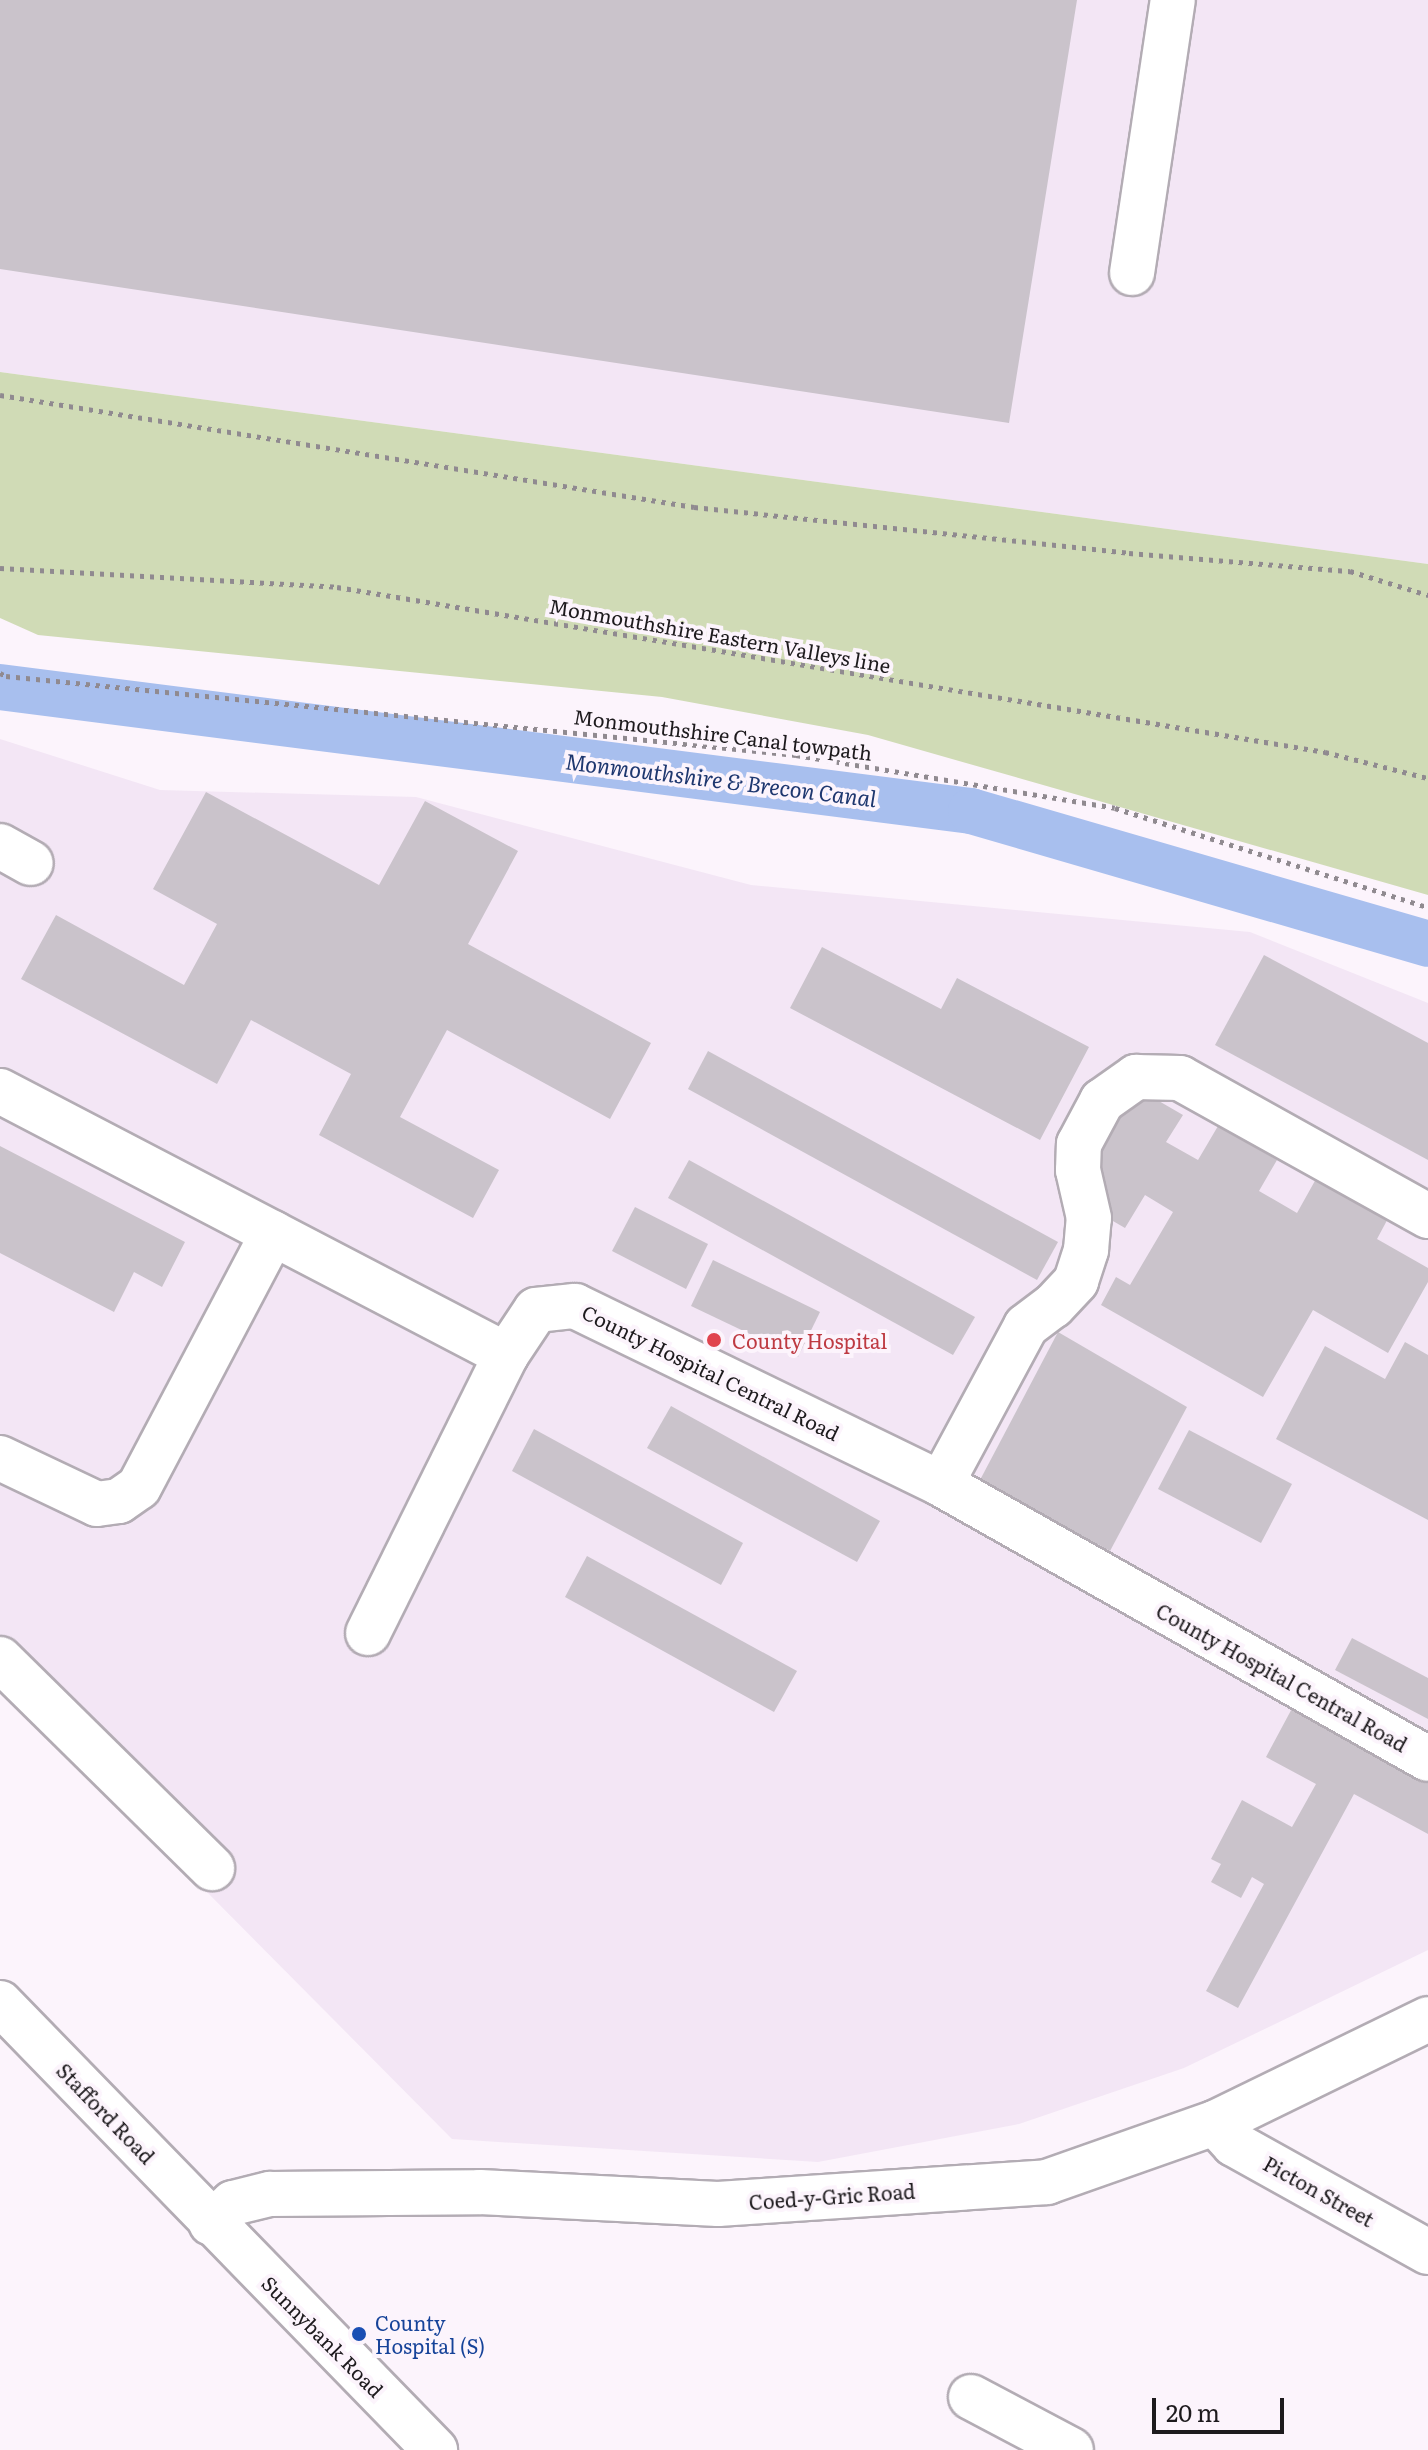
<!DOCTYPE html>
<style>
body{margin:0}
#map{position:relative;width:1428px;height:2450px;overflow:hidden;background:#fcf4fc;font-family:Literata,serif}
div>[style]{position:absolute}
.built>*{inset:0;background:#f3e6f5}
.green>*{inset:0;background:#d0dbb6}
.canal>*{height:46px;margin:-23px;padding:0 23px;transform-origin:23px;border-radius:23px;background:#a8bfee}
.building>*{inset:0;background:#cac3cb}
.path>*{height:5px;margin-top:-2.5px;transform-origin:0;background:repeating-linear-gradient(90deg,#908a90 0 4px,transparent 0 10px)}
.roads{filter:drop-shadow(2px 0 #b3acb4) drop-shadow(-2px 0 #b3acb4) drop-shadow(0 2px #b3acb4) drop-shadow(0 -2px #b3acb4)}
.minor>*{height:44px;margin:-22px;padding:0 22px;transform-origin:22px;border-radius:22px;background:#fff}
.dots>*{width:22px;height:22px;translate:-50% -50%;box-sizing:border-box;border:4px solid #fcf4fc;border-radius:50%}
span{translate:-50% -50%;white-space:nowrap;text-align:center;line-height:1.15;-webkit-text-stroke:8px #fcf4fc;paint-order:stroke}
.street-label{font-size:20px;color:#1d1a1d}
.health-label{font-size:20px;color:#be3a42}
.left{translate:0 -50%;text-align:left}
.transit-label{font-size:20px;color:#164399}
.water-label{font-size:22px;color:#1e376f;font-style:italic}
.scale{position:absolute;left:1152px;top:2398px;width:132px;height:36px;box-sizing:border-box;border:4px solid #1d1a1d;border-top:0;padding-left:10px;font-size:24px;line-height:28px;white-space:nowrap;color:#1d1a1d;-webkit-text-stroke:6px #fcf4fc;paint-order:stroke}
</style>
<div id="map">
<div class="built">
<i style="clip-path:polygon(0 0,1428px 0,1428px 564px,0 372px)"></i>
<i style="clip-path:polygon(0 739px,160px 790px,416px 797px,751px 885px,1250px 932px,1428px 1003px,1428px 1950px,1184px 2068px,1019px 2124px,818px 2162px,452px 2139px,201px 1886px,0 1676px)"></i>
</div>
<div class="green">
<i style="clip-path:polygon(0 372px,1428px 564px,1428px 895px,868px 735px,662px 697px,38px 635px,0 618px)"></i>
</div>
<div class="canal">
<i style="left:0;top:687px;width:979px;rotate:7.28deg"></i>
<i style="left:971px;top:811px;width:476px;rotate:16.2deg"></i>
</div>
<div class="building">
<i style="clip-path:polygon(0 0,1077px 0,1009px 423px,0 269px)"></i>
<i style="clip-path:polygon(206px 792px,379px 885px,425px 801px,518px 851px,468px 944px,651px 1043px,610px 1119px,447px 1030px,400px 1117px,499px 1170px,473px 1218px,319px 1135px,351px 1074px,251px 1020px,217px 1084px,21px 979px,56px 915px,184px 985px,217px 924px,153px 889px)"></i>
<i style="clip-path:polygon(822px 947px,941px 1009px,957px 978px,1089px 1047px,1040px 1140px,790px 1008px)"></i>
<i style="clip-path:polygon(1264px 955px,1428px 1043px,1428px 1160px,1215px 1045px)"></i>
<i style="clip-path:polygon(708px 1051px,1058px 1242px,1037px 1280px,688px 1089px)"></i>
<i style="clip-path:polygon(1145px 1093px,1183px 1115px,1166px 1142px,1198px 1160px,1218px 1126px,1277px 1160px,1259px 1191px,1297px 1213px,1321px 1170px,1392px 1211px,1377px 1239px,1428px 1268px,1428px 1282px,1388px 1353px,1313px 1310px,1263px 1397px,1101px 1305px,1116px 1277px,1130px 1285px,1173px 1212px,1145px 1195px,1125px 1228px,1106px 1217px,1089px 1162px,1123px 1103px)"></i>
<i style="clip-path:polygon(0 1146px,185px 1242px,162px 1287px,134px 1272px,114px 1312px,0 1253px)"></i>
<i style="clip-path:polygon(689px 1160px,975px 1317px,953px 1355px,668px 1198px)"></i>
<i style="clip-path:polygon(635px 1207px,708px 1244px,686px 1289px,612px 1251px)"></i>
<i style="clip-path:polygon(713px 1260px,820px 1312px,798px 1357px,691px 1306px)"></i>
<i style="clip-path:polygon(1058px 1332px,1187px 1407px,1110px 1551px,980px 1480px)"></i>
<i style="clip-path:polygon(1405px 1342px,1428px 1355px,1428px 1520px,1276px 1439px,1325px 1346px,1385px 1379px)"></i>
<i style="clip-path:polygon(671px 1406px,880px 1521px,857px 1562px,647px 1448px)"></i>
<i style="clip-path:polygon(534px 1429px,743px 1543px,721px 1585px,512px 1471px)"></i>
<i style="clip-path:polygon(1189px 1430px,1292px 1484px,1261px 1543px,1158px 1489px)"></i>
<i style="clip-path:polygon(587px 1556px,797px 1671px,774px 1712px,565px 1597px)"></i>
<i style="clip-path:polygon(1352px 1638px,1428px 1678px,1428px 1719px,1335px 1670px)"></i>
<i style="clip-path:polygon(1296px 1701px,1428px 1772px,1428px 1834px,1354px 1794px,1238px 2008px,1206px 1991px,1264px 1884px,1252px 1877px,1241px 1898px,1211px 1882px,1221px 1864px,1211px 1859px,1242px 1800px,1292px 1827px,1316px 1784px,1266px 1757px)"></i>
</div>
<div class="path">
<i style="left:0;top:395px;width:703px;rotate:9.17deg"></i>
<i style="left:694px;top:507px;width:437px;rotate:6deg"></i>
<i style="left:1129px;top:553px;width:222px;rotate:4.7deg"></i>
<i style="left:1350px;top:571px;width:82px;rotate:17.1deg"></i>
<i style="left:0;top:568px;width:338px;rotate:3.2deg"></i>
<i style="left:337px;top:587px;width:1002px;rotate:9.48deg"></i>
<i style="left:1325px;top:752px;width:106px;rotate:14.2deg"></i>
<i style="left:0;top:673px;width:7px;rotate:27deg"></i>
<i style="left:6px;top:676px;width:794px;rotate:5.71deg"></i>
<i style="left:796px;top:755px;width:323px;rotate:9.4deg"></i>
<i style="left:1115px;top:808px;width:328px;rotate:17.6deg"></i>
</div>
<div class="roads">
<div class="minor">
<i style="left:1132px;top:273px;width:276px;rotate:-81.5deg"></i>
<i style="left:0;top:846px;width:35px;rotate:29deg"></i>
<i style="left:0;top:1091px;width:571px;rotate:27.55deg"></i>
<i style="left:506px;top:1355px;width:54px;rotate:-56.3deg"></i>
<i style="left:536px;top:1310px;width:39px;rotate:-6deg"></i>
<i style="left:575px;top:1306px;width:407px;rotate:25.9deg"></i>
<i style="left:941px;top:1484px;width:559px;rotate:29.45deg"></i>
<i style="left:0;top:1458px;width:107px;rotate:25.4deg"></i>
<i style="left:97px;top:1504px;width:22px;rotate:-8deg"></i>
<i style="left:119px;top:1501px;width:24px;rotate:-35deg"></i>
<i style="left:139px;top:1487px;width:287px;rotate:-62.2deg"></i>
<i style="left:941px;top:1484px;width:179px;rotate:-61.7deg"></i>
<i style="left:1026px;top:1326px;width:34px;rotate:-37deg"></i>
<i style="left:1053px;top:1306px;width:34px;rotate:-47deg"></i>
<i style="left:1076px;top:1281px;width:33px;rotate:-72deg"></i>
<i style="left:1086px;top:1250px;width:32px;rotate:-85deg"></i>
<i style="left:1089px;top:1218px;width:49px;rotate:-102.9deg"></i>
<i style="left:1078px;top:1170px;width:26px;rotate:-88deg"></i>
<i style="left:1079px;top:1144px;width:49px;rotate:-61.9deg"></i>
<i style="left:1102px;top:1101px;width:42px;rotate:-35.2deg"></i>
<i style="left:1136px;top:1077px;width:44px;rotate:1.3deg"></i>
<i style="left:1180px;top:1078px;width:284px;rotate:29.1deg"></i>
<i style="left:368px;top:1633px;width:310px;rotate:-63.6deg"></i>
<i style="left:0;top:1659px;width:298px;rotate:44.6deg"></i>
<i style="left:0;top:2003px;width:624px;rotate:45.78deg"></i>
<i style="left:1215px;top:2123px;width:28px;rotate:48deg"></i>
<i style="left:1234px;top:2144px;width:222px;rotate:29.1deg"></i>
<i style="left:211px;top:2223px;width:30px;rotate:-42deg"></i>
<i style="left:233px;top:2203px;width:38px;rotate:-14deg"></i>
<i style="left:270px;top:2194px;width:210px;rotate:-0.5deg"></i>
<i style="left:480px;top:2192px;width:238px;rotate:2.9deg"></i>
<i style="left:718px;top:2204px;width:330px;rotate:-3.8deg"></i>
<i style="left:1047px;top:2182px;width:178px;rotate:-19.4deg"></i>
<i style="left:1215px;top:2123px;width:237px;rotate:-26deg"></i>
<i style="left:971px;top:2397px;width:113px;rotate:27.9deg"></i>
</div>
</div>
<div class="dots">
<i style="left:714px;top:1340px;background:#e0444e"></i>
<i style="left:359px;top:2334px;background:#1a4fb4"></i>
</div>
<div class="street-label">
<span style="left:720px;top:635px;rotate:10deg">Monmouthshire Eastern Valleys line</span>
<span style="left:723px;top:734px;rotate:7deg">Monmouthshire Canal towpath</span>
<span style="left:711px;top:1372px;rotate:26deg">County Hospital Central Road</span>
<span style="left:1282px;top:1677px;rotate:29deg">County Hospital Central Road</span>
<span style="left:106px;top:2113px;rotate:46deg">Stafford Road</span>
<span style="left:1319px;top:2191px;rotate:29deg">Picton Street</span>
<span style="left:832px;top:2196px;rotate:-4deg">Coed-y-Gric Road</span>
<span style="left:323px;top:2336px;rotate:45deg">Sunnybank Road</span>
</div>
<div class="health-label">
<span class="left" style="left:732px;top:1340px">County Hospital</span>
</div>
<div class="transit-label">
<span class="left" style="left:375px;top:2334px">County<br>Hospital (S)</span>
</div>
<div class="water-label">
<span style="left:721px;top:779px;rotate:7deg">Monmouthshire &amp; Brecon Canal</span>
</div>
<div class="scale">20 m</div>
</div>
